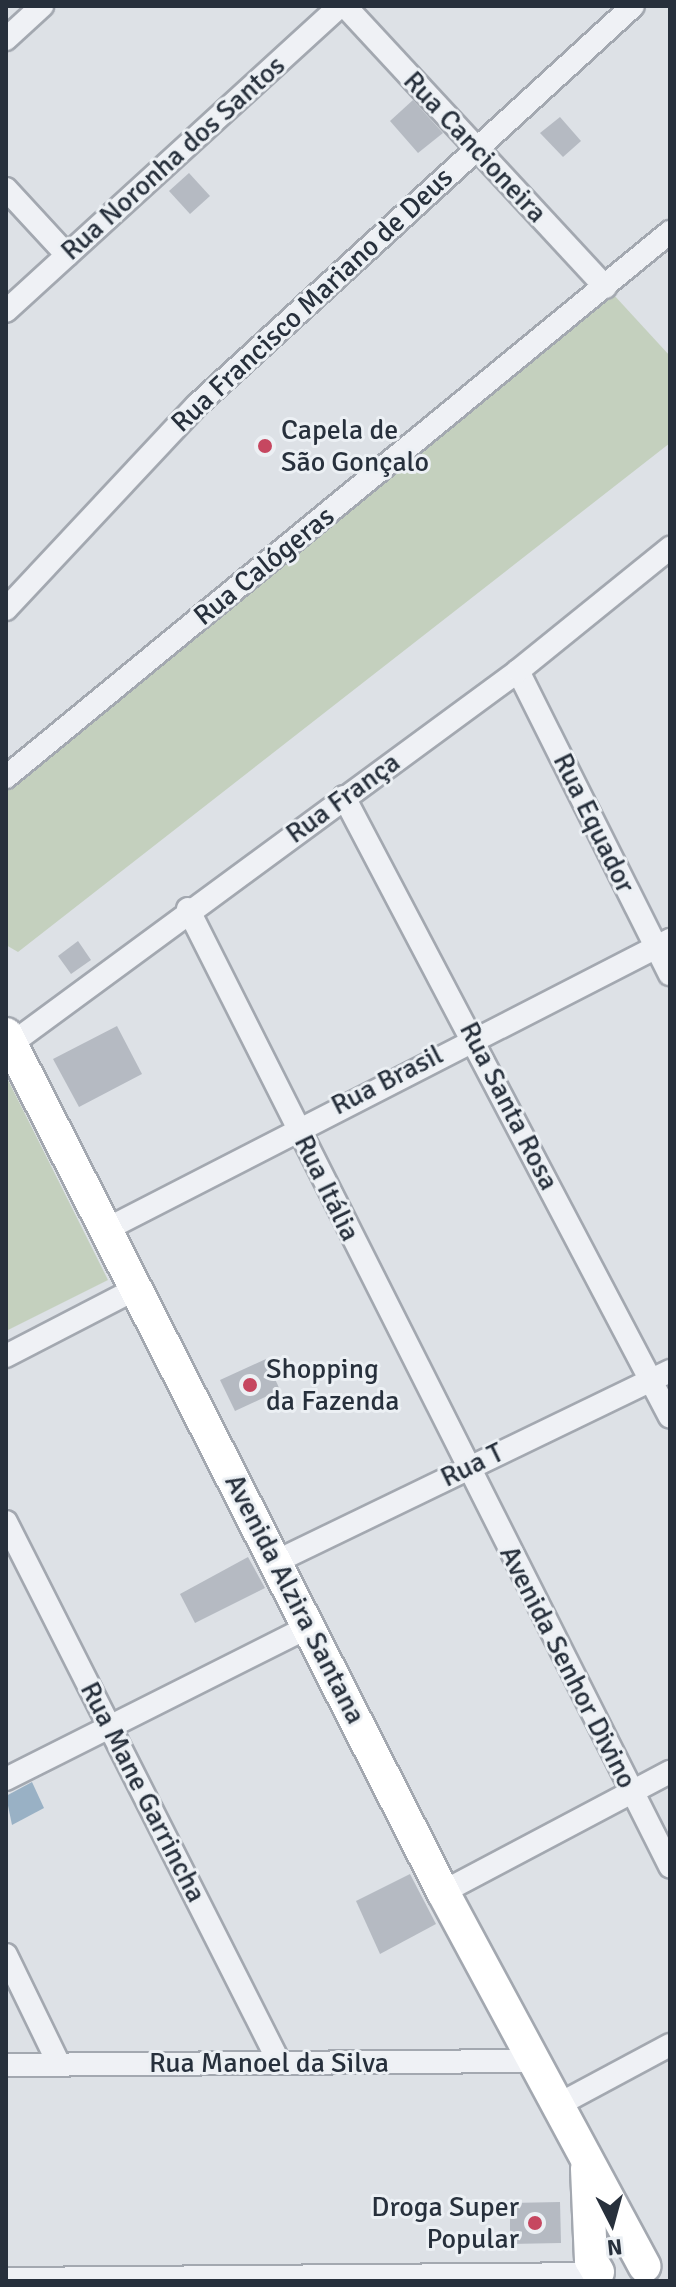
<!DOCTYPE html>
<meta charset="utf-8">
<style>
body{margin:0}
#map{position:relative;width:676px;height:2287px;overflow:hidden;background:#dde1e6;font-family:Signika,sans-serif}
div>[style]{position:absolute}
.green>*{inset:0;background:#c4d0be}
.water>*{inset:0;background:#99b1c5}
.building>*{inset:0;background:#b5bac2}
.roads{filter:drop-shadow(2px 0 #a3a8b0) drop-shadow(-2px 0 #a3a8b0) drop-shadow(0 2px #a3a8b0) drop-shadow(0 -2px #a3a8b0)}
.street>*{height:22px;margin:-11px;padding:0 11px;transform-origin:11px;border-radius:11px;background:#eff1f5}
.secondary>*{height:32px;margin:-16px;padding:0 16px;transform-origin:16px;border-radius:16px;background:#fff}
.dots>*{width:22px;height:22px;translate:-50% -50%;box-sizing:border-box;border:4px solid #ecf0f4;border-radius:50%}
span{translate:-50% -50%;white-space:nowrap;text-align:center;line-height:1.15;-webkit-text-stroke:6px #ecf0f4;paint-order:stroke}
.street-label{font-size:28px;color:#27303c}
.poi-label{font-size:28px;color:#27303c}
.left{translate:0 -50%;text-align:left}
.right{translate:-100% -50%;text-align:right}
.frame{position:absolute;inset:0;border:8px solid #27303c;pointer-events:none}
.north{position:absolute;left:572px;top:2183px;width:80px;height:80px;-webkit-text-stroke:6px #ecf0f4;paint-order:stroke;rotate:174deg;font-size:22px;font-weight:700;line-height:32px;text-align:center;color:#27303c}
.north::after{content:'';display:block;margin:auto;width:28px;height:36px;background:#27303c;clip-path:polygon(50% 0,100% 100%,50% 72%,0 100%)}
</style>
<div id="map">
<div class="green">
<i style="clip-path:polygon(613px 294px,670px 356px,670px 443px,18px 952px,6px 945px,6px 791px)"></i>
<i style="clip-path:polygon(6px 1076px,108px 1280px,6px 1331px)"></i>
</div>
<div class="water">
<i style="clip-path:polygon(32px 1782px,44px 1808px,12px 1825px,6px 1796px)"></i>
</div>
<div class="building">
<i style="clip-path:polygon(413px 100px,443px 133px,418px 153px,390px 121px)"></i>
<i style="clip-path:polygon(560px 117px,581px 141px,563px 157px,540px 133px)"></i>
<i style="clip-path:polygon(189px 173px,210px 196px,190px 214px,169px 191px)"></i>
<i style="clip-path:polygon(78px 941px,91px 960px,71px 974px,58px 956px)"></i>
<i style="clip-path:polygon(117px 1026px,142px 1074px,79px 1107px,53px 1059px)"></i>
<i style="clip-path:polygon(266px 1359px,280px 1390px,235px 1411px,220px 1380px)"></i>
<i style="clip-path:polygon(248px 1557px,265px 1588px,195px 1623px,180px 1594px)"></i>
<i style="clip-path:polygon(410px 1874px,436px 1924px,380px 1954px,356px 1901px)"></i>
<i style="clip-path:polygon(560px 2202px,561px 2243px,510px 2244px,510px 2203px)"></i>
</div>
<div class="roads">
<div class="street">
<i style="left:345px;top:6px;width:383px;rotate:47.2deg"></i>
<i style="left:6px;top:39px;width:49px;rotate:-42.5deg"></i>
<i style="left:6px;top:189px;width:90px;rotate:47.3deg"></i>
<i style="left:6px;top:311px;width:452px;rotate:-42.4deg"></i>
<i style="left:6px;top:609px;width:278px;rotate:-46.9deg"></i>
<i style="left:196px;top:406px;width:592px;rotate:-42.47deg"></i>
<i style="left:518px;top:671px;width:339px;rotate:63.4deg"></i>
<i style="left:6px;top:777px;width:859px;rotate:-39.38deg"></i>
<i style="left:344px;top:797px;width:700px;rotate:62.26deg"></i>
<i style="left:188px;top:909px;width:1072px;rotate:63.27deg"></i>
<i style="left:11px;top:1044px;width:629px;rotate:-36.34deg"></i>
<i style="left:518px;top:671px;width:196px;rotate:-39deg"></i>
<i style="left:109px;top:1228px;width:631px;rotate:-27.17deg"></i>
<i style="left:6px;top:1356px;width:150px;rotate:-27.4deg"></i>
<i style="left:6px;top:1522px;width:605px;rotate:63.18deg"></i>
<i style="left:275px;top:1562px;width:439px;rotate:-25.8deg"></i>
<i style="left:6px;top:1779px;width:338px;rotate:-26.7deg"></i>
<i style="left:443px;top:1892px;width:257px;rotate:-27.9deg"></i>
<i style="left:6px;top:1955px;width:121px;rotate:64.1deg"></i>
<i style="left:6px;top:2065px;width:526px;rotate:-0.44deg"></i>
<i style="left:556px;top:2106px;width:129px;rotate:-28.2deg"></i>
<i style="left:6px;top:2279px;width:591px;rotate:-0.48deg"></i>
</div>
<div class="secondary">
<i style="left:6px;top:1034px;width:963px;rotate:63.01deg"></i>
<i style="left:443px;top:1892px;width:425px;rotate:61.7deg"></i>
<i style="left:587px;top:2169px;width:91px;rotate:87.5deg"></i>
<i style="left:591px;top:2260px;width:14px;rotate:60deg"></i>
</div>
</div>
<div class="dots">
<i style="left:265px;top:446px;background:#c64760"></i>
<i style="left:250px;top:1385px;background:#c64760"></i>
<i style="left:535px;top:2223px;background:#c64760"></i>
</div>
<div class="street-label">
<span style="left:475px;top:147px;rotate:47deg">Rua Cancioneira</span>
<span style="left:173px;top:158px;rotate:-42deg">Rua Noronha dos Santos</span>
<span style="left:312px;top:300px;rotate:-43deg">Rua Francisco Mariano de Deus</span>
<span style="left:264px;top:566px;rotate:-39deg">Rua Calógeras</span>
<span style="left:343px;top:798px;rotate:-36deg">Rua França</span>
<span style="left:594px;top:823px;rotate:64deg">Rua Equador</span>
<span style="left:387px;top:1080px;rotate:-27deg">Rua Brasil</span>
<span style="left:509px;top:1106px;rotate:63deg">Rua Santa Rosa</span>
<span style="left:327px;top:1188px;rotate:64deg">Rua Itália</span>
<span style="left:472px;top:1465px;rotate:-26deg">Rua T</span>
<span style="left:295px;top:1599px;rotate:63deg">Avenida Alzira Santana</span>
<span style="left:568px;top:1667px;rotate:63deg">Avenida Senhor Divino</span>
<span style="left:143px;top:1792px;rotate:63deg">Rua Mane Garrincha</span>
<span style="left:269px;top:2063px">Rua Manoel da Silva</span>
</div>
<div class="poi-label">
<span class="left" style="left:281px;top:446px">Capela de<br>São Gonçalo</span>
<span class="left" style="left:266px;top:1385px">Shopping<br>da Fazenda</span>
<span class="right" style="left:519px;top:2223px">Droga Super<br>Popular</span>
</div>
<div class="frame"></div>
<div class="north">N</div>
</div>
